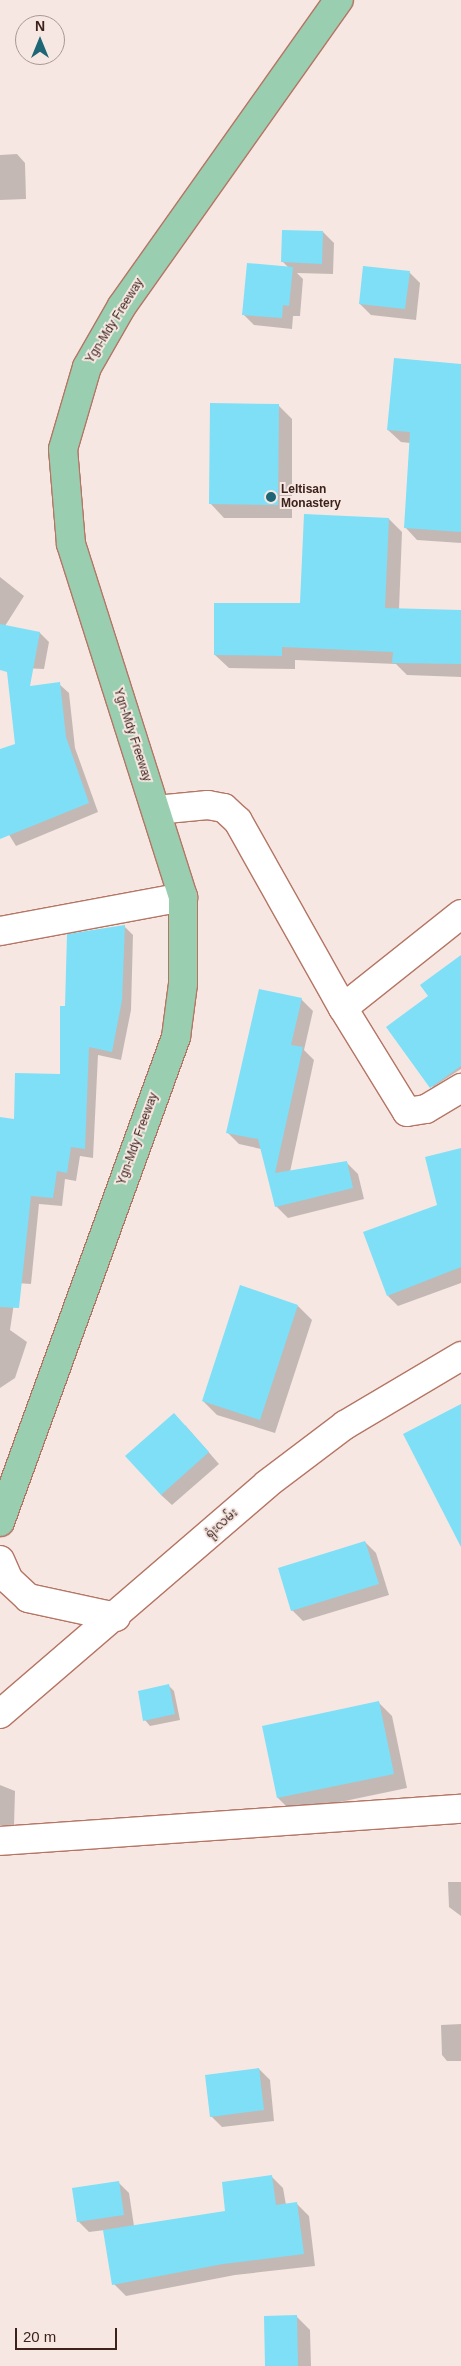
<!DOCTYPE html>
<meta charset="utf-8">
<style>
body{margin:0}
#map{position:relative;width:461px;height:2366px;overflow:hidden;background:#f6e7e3;font-family:Helvetica,"Noto Sans Myanmar",sans-serif}
div>[style]{position:absolute}
.shadow>*{inset:0;background:#0003}
.building>*{inset:0;background:#7edff7}
.roads{filter:drop-shadow(1px 0 #b57564) drop-shadow(-1px 0 #b57564) drop-shadow(0 1px #b57564) drop-shadow(0 -1px #b57564)}
.minor>*{height:28px;margin:-14px;padding:0 14px;transform-origin:14px;border-radius:14px;background:#fff}
.major>*{height:28px;margin:-14px;padding:0 14px;transform-origin:14px;border-radius:14px;background:#9aceb0}
.dots>*{width:14px;height:14px;translate:-50% -50%;box-sizing:border-box;border:2px solid #f6e7e3;border-radius:50%}
span{translate:-50% -50%;white-space:nowrap;text-align:center;line-height:1.15;-webkit-text-stroke:4px #f6e7e3;paint-order:stroke}
.street-label{font-size:12px;color:#3d221b}
.poi-label{font-size:12px;color:#3d221b;font-weight:700}
.left{translate:0 -50%;text-align:left}
.north{position:absolute;left:15px;top:15px;width:50px;height:50px;box-sizing:border-box;background:#f6e7e3;border:1px solid #ac9893;border-radius:50%;rotate:0deg;font-size:14px;font-weight:700;line-height:20px;text-align:center;color:#3d221b}
.north::after{content:'';display:block;margin:auto;width:18px;height:22px;background:#1e6575;clip-path:polygon(50% 0,100% 100%,50% 72%,0 100%)}
.scale{position:absolute;left:15px;top:2328px;width:102px;height:22px;box-sizing:border-box;border:2px solid #3d221b;border-top:0;padding-left:6px;font-size:15px;line-height:18px;white-space:nowrap;color:#3d221b;-webkit-text-stroke:4px #f6e7e3;paint-order:stroke}
</style>
<div id="map">
<div class="shadow">
<i style="clip-path:polygon(17px 154px,25px 163px,26px 199px,0 200px,0 155px)"></i>
<i style="clip-path:polygon(323px 232px,334px 243px,333px 274px,297px 273px,303px 279px,300px 316px,293px 316px,292px 329px,254px 325px,243px 314px,289px 268px,283px 262px)"></i>
<i style="clip-path:polygon(409px 272px,420px 283px,416px 320px,371px 315px,360px 304px)"></i>
<i style="clip-path:polygon(461px 366px,461px 543px,417px 540px,405px 527px,410px 443px,401px 442px,388px 430px)"></i>
<i style="clip-path:polygon(278px 405px,292px 419px,292px 518px,224px 518px,210px 503px)"></i>
<i style="clip-path:polygon(389px 519px,402px 532px,399px 610px,461px 611px,461px 677px,407px 675px,396px 664px,295px 660px,295px 669px,229px 668px,215px 655px,302px 605px)"></i>
<i style="clip-path:polygon(0 577px,24px 596px,5px 626px,40px 633px,49px 642px,44px 669px,0 667px)"></i>
<i style="clip-path:polygon(59px 684px,69px 693px,75px 748px,98px 812px,16px 846px,0 820px,0 751px,16px 745px)"></i>
<i style="clip-path:polygon(124px 926px,133px 935px,131px 1010px,121px 1060px,98px 1055px,93px 1158px,80px 1156px,76px 1181px,65px 1179px,62px 1206px,39px 1204px,31px 1284px,17px 1283px,10px 1330px,27px 1342px,15px 1378px,0 1388px,0 1118px,15px 1121px,61px 1075px,66px 1007px)"></i>
<i style="clip-path:polygon(461px 956px,461px 1069px,433px 1087px,425px 1078px,430px 997px)"></i>
<i style="clip-path:polygon(301px 999px,313px 1011px,304px 1050px,314px 1060px,290px 1172px,347px 1163px,358px 1174px,364px 1199px,288px 1218px,276px 1206px,261px 1149px,239px 1144px,227px 1132px)"></i>
<i style="clip-path:polygon(461px 1149px,461px 1283px,398px 1306px,388px 1296px,439px 1206px)"></i>
<i style="clip-path:polygon(298px 1306px,312px 1320px,275px 1433px,217px 1415px,203px 1401px)"></i>
<i style="clip-path:polygon(185px 1425px,219px 1464px,172px 1505px,161px 1495px)"></i>
<i style="clip-path:polygon(365px 1542px,376px 1553px,389px 1595px,303px 1621px,292px 1610px)"></i>
<i style="clip-path:polygon(169px 1686px,174px 1691px,180px 1720px,150px 1726px,145px 1720px)"></i>
<i style="clip-path:polygon(378px 1702px,392px 1716px,407px 1788px,292px 1812px,278px 1798px,263px 1727px)"></i>
<i style="clip-path:polygon(0 1785px,15px 1791px,14px 1826px,0 1825px)"></i>
<i style="clip-path:polygon(448px 1882px,461px 1882px,461px 1916px,449px 1907px)"></i>
<i style="clip-path:polygon(461px 2024px,461px 2061px,447px 2061px,442px 2055px,441px 2025px)"></i>
<i style="clip-path:polygon(259px 2069px,270px 2080px,274px 2121px,222px 2127px,211px 2116px)"></i>
<i style="clip-path:polygon(271px 2176px,283px 2188px,286px 2205px,297px 2204px,309px 2216px,315px 2266px,235px 2275px,126px 2296px,114px 2284px,105px 2230px,89px 2232px,78px 2221px,118px 2182px,129px 2193px,134px 2226px,226px 2212px)"></i>
<i style="clip-path:polygon(297px 2317px,310px 2330px,311px 2366px,266px 2366px)"></i>
</div>
<div class="building">
<i style="clip-path:polygon(282px 230px,323px 231px,322px 264px,281px 262px)"></i>
<i style="clip-path:polygon(247px 263px,293px 267px,289px 306px,283px 305px,282px 318px,242px 315px)"></i>
<i style="clip-path:polygon(363px 266px,410px 271px,405px 309px,359px 304px)"></i>
<i style="clip-path:polygon(394px 358px,461px 364px,461px 532px,404px 528px,410px 432px,387px 430px)"></i>
<i style="clip-path:polygon(210px 403px,279px 404px,278px 505px,209px 504px)"></i>
<i style="clip-path:polygon(304px 514px,389px 518px,385px 608px,461px 610px,461px 664px,392px 663px,393px 652px,282px 647px,282px 656px,214px 655px,214px 603px,300px 603px)"></i>
<i style="clip-path:polygon(0 624px,40px 632px,30px 686px,60px 682px,66px 737px,89px 803px,0 839px,0 749px,15px 744px,7px 672px,0 670px)"></i>
<i style="clip-path:polygon(125px 925px,122px 1000px,112px 1052px,89px 1047px,85px 1149px,71px 1147px,67px 1173px,57px 1171px,53px 1198px,31px 1196px,19px 1308px,0 1307px,0 1117px,14px 1119px,15px 1073px,60px 1074px,60px 1006px,65px 1006px,67px 934px)"></i>
<i style="clip-path:polygon(461px 955px,461px 1066px,430px 1088px,386px 1027px,428px 996px,420px 985px)"></i>
<i style="clip-path:polygon(259px 989px,302px 998px,291px 1045px,303px 1047px,275px 1173px,347px 1161px,353px 1188px,275px 1207px,258px 1139px,226px 1133px)"></i>
<i style="clip-path:polygon(461px 1148px,461px 1267px,387px 1296px,363px 1232px,437px 1205px,425px 1157px)"></i>
<i style="clip-path:polygon(240px 1285px,298px 1305px,260px 1420px,202px 1401px)"></i>
<i style="clip-path:polygon(461px 1404px,461px 1547px,403px 1434px)"></i>
<i style="clip-path:polygon(174px 1413px,209px 1452px,161px 1495px,125px 1456px)"></i>
<i style="clip-path:polygon(365px 1541px,379px 1584px,291px 1611px,278px 1568px)"></i>
<i style="clip-path:polygon(169px 1684px,175px 1714px,143px 1721px,138px 1691px)"></i>
<i style="clip-path:polygon(379px 1701px,394px 1774px,277px 1798px,262px 1726px)"></i>
<i style="clip-path:polygon(259px 2068px,264px 2110px,210px 2117px,205px 2075px)"></i>
<i style="clip-path:polygon(272px 2175px,276px 2205px,297px 2202px,304px 2254px,223px 2264px,112px 2285px,103px 2230px,225px 2211px,222px 2182px)"></i>
<i style="clip-path:polygon(119px 2181px,124px 2215px,77px 2222px,72px 2188px)"></i>
<i style="clip-path:polygon(297px 2315px,298px 2366px,265px 2366px,264px 2316px)"></i>
</div>
<div class="roads">
<div class="minor">
<i style="left:156px;top:810px;width:52px;rotate:-5.5deg"></i>
<i style="left:208px;top:805px;width:16px;rotate:11deg"></i>
<i style="left:224px;top:808px;width:19px;rotate:43deg"></i>
<i style="left:238px;top:821px;width:214px;rotate:60.7deg"></i>
<i style="left:343px;top:1008px;width:122px;rotate:58.4deg"></i>
<i style="left:407px;top:1112px;width:19px;rotate:-9deg"></i>
<i style="left:426px;top:1109px;width:41px;rotate:-31deg"></i>
<i style="left:0;top:931px;width:186px;rotate:-10.5deg"></i>
<i style="left:343px;top:1008px;width:151px;rotate:-38.5deg"></i>
<i style="left:0;top:1560px;width:22px;rotate:66deg"></i>
<i style="left:9px;top:1580px;width:26px;rotate:43deg"></i>
<i style="left:28px;top:1598px;width:90px;rotate:12.2deg"></i>
<i style="left:0;top:1714px;width:352px;rotate:-40.7deg"></i>
<i style="left:267px;top:1484px;width:98px;rotate:-37.1deg"></i>
<i style="left:345px;top:1425px;width:135px;rotate:-30.7deg"></i>
<i style="left:0;top:1841px;width:462px;rotate:-4deg"></i>
</div>
<div class="major">
<i style="left:0;top:1522px;width:516px;rotate:-70.05deg"></i>
<i style="left:176px;top:1037px;width:53px;rotate:-82.5deg"></i>
<i style="left:183px;top:984px;width:87px;rotate:-90deg"></i>
<i style="left:183px;top:897px;width:370px;rotate:-107.6deg"></i>
<i style="left:71px;top:544px;width:95px;rotate:-94.8deg"></i>
<i style="left:63px;top:449px;width:85px;rotate:-73.7deg"></i>
<i style="left:87px;top:367px;width:70px;rotate:-60.2deg"></i>
<i style="left:122px;top:306px;width:375px;rotate:-54.7deg"></i>
</div>
</div>
<div class="dots">
<i style="left:271px;top:497px;background:#1e6575"></i>
</div>
<div class="street-label">
<span style="left:115px;top:321px;rotate:-58deg">Ygn-Mdy Freeway</span>
<span style="left:132px;top:735px;rotate:72deg">Ygn-Mdy Freeway</span>
<span style="left:138px;top:1139px;rotate:-70deg">Ygn-Mdy Freeway</span>
<span style="left:222px;top:1524px;rotate:-41deg">ရုံးလမ်း</span>
</div>
<div class="poi-label">
<span class="left" style="left:281px;top:497px">Leltisan<br>Monastery</span>
</div>
<div class="north">N</div>
<div class="scale">20 m</div>
</div>
